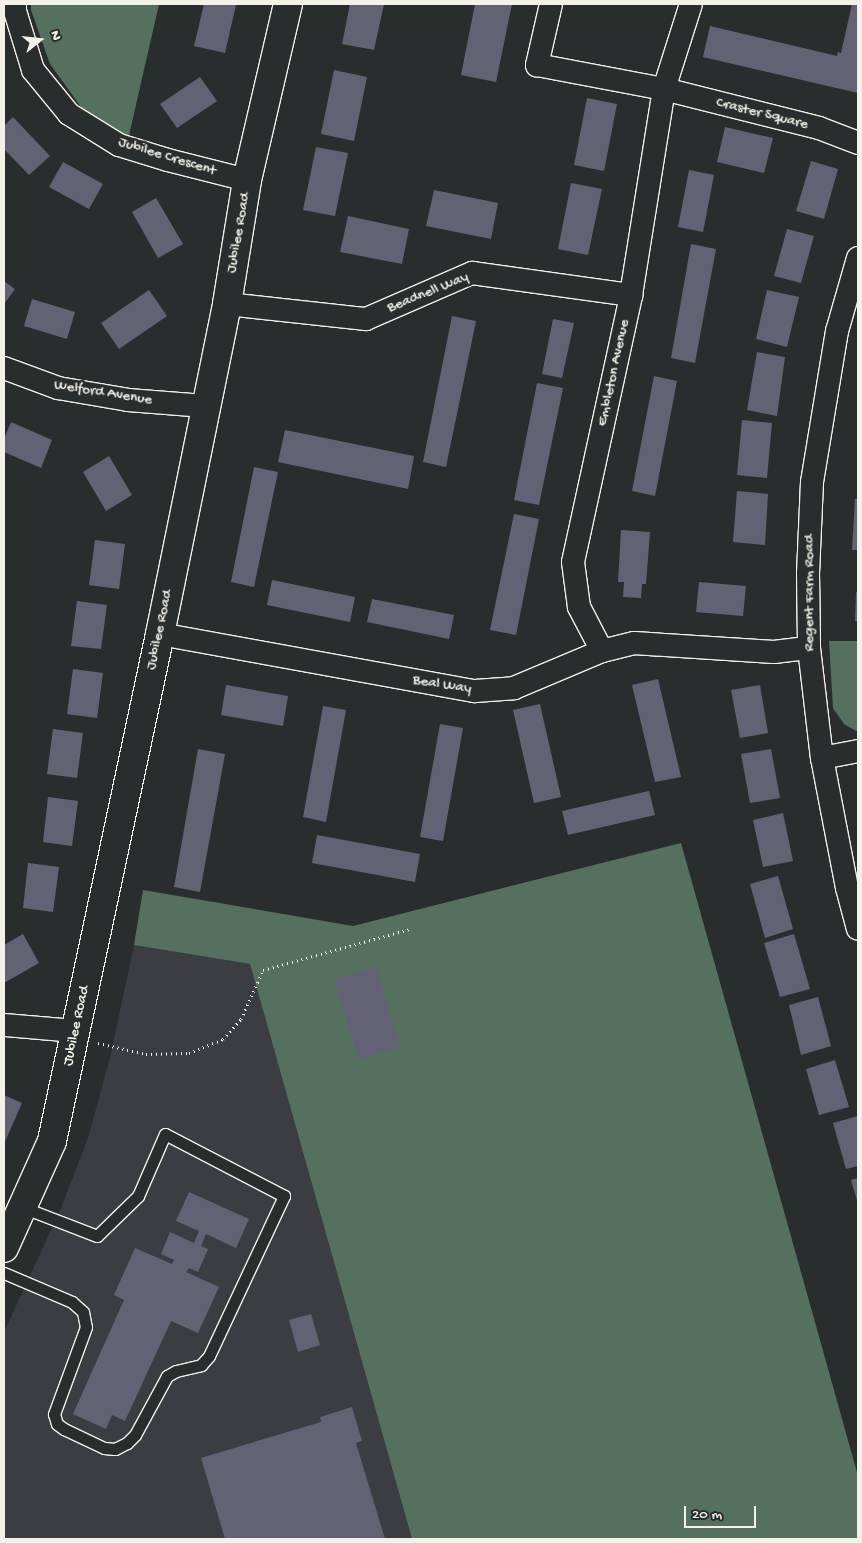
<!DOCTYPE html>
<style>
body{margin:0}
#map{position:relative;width:862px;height:1543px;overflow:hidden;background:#2a2d2e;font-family:"Gochi Hand",sans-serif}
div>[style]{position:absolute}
.built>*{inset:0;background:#3b3d43}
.green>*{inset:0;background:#55705e}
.building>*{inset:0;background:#636274}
.path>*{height:3px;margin-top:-1.5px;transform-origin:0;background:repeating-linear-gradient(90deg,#f4f1e8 0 1px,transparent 0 5px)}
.roads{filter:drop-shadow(1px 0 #f4f1e8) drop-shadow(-1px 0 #f4f1e8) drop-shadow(0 1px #f4f1e8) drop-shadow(0 -1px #f4f1e8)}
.service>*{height:11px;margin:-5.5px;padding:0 5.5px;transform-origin:5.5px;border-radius:5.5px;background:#2a2d2e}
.minor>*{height:22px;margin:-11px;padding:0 11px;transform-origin:11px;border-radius:11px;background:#2a2d2e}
.tertiary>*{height:28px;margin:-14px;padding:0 14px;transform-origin:14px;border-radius:14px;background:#2a2d2e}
span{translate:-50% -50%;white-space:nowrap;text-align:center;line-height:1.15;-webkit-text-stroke:5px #2a2d2e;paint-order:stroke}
.street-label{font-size:15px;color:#f4f1e8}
.frame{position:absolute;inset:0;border:5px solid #f4f1e8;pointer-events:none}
.north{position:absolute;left:15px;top:15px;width:50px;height:50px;-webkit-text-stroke:4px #2a2d2e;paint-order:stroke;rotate:74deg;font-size:14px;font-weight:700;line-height:20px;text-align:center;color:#f4f1e8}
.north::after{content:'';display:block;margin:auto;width:18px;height:22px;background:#f4f1e8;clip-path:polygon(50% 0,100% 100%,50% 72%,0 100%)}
.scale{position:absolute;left:684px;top:1506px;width:72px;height:22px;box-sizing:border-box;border:2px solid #f4f1e8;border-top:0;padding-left:6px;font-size:15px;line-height:18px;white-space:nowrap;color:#f4f1e8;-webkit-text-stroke:4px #2a2d2e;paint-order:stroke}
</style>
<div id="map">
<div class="built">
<i style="clip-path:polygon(134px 945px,250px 964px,412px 1539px,4px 1539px,4px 1332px,59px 1213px,88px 1138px,110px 1058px)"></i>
</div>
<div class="green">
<i style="clip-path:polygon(31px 4px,159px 4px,128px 140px,81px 107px,50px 64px,31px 10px)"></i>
<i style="clip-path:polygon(829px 641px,858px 641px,858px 732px,844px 724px,833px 708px)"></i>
<i style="clip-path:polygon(681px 843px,858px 1476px,858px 1539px,412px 1539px,250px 964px,134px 945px,143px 890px,353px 926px)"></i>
</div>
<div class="building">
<i style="clip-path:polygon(204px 4px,236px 5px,225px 53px,194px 46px)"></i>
<i style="clip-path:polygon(350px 4px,384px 4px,374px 50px,342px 44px)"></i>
<i style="clip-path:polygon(475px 4px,512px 4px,496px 82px,461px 75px)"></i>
<i style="clip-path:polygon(852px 4px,858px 4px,858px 93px,703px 57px,710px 26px,837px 56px,838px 52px,841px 53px)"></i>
<i style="clip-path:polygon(334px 70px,367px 77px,354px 141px,321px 134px)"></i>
<i style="clip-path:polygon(200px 77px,217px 101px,177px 128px,160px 104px)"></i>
<i style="clip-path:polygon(587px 98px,617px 104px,604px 171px,574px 165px)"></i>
<i style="clip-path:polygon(13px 117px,50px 156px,29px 175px,4px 149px,4px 126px)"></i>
<i style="clip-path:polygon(725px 127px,773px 138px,764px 173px,717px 162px)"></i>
<i style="clip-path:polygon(316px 147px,348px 153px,335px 216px,303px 210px)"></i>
<i style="clip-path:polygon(811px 161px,838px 169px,824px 219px,796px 211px)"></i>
<i style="clip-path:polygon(63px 162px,103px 184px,89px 209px,49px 187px)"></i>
<i style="clip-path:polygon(689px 170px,714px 175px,703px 232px,678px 227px)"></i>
<i style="clip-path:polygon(571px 183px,602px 189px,588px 255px,558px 249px)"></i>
<i style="clip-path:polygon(434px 190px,498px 203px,491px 239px,426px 226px)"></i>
<i style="clip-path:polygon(156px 198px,183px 244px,158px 258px,132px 212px)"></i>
<i style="clip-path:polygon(348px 216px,409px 229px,402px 264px,340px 252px)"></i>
<i style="clip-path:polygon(787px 229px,814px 236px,801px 283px,774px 276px)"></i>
<i style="clip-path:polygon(691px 244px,716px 249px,695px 363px,671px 358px)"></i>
<i style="clip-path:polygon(4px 281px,15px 289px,4px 304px)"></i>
<i style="clip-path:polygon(149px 290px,167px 316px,119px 349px,101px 323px)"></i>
<i style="clip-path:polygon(767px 290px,799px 297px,787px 347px,756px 339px)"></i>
<i style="clip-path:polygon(32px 299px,75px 312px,67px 339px,24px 326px)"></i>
<i style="clip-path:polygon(452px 316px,476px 321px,446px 467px,423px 462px)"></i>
<i style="clip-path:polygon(553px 319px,574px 323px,562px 378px,542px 374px)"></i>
<i style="clip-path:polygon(757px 352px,785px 357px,777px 416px,747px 410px)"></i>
<i style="clip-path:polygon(654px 376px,677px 381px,655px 496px,632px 491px)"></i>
<i style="clip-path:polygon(537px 383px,563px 388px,539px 505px,514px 500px)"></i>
<i style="clip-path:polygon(742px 420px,772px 423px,767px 478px,737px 475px)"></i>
<i style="clip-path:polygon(11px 422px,52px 440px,41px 468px,4px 452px,4px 439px)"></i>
<i style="clip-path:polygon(285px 430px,414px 456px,408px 489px,278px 462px)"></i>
<i style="clip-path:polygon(109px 456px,132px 495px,106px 511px,83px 472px)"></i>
<i style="clip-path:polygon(254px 467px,278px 472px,254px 587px,231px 582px)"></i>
<i style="clip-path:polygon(737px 491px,768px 494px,765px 545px,733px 542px)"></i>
<i style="clip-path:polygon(855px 499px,858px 499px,858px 550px,852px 550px)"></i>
<i style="clip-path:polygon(514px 514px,539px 519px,516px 635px,490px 630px)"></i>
<i style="clip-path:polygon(621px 530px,650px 532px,646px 584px,642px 584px,641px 598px,623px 597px,624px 582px,618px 582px)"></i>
<i style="clip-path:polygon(95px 540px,125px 544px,119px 589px,89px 585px)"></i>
<i style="clip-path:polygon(272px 580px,355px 597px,350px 622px,267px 605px)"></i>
<i style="clip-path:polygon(699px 582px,746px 586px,743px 616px,696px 612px)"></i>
<i style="clip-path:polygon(856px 592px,858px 592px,858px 621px,855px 621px)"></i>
<i style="clip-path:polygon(372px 599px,454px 615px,449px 639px,367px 622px)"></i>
<i style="clip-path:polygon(77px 601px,107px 605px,101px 649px,71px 646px)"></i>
<i style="clip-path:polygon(73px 669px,103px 673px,97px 718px,67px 714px)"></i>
<i style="clip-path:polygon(658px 679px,681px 777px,655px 782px,632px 685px)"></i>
<i style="clip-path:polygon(226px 685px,288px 696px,283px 726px,221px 715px)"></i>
<i style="clip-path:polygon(760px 685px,768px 733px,740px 738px,731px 690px)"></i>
<i style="clip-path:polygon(540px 704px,561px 797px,534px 803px,513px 710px)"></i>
<i style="clip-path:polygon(323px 706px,346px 710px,326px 822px,303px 817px)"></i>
<i style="clip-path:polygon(440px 724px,463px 728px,443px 841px,420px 837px)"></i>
<i style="clip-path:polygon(53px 729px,83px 733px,77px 778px,47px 774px)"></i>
<i style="clip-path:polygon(198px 749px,225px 754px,200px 892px,174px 887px)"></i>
<i style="clip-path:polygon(771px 749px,780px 798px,750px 803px,741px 754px)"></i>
<i style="clip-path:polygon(649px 791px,655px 815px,568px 835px,562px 811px)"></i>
<i style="clip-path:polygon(48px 797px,78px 801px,72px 846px,43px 842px)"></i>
<i style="clip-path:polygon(783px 813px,793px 861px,763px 867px,753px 820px)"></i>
<i style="clip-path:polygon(317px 835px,420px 854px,415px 882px,312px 863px)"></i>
<i style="clip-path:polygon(28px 863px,59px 867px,53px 912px,23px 908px)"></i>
<i style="clip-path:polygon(778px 876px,793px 929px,765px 938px,750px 884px)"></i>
<i style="clip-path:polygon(23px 934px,39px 963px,4px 983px,4px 945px)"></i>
<i style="clip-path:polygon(794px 934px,810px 989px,780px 997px,764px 943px)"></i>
<i style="clip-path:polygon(376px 967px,400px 1047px,359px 1060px,334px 979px)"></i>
<i style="clip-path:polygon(818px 997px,831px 1046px,801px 1055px,789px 1005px)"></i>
<i style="clip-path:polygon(835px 1060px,849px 1107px,819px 1115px,806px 1069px)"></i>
<i style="clip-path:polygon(4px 1095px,22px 1103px,4px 1144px)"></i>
<i style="clip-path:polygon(858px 1116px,858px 1166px,846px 1169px,833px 1123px)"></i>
<i style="clip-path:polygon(858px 1178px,858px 1204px,851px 1180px)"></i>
<i style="clip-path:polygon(189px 1192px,249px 1219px,236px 1248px,206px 1234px,201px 1246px,208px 1249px,198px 1272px,189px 1268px,186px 1272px,219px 1287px,198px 1333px,171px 1321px,125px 1421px,112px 1415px,106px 1429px,73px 1414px,124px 1300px,114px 1295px,135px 1248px,172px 1264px,174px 1260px,161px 1254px,170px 1232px,194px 1243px,199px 1231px,176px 1221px)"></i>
<i style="clip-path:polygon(311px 1314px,320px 1345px,298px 1352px,289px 1320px)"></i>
<i style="clip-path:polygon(352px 1407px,362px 1441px,356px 1443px,385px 1539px,225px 1539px,201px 1458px,321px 1422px,320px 1417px)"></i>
</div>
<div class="path">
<i style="left:98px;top:1043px;width:49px;rotate:12.9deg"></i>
<i style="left:146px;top:1054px;width:43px;rotate:-1.3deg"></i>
<i style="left:189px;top:1053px;width:37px;rotate:-22deg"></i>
<i style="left:223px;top:1039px;width:27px;rotate:-48deg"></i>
<i style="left:241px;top:1019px;width:54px;rotate:-65.8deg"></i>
<i style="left:263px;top:970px;width:153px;rotate:-15.6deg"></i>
</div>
<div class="roads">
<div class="service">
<i style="left:4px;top:1273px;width:74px;rotate:23.1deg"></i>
<i style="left:72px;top:1302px;width:15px;rotate:42deg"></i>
<i style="left:83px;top:1312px;width:15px;rotate:79deg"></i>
<i style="left:86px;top:1327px;width:93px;rotate:110.2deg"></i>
<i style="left:54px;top:1414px;width:10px;rotate:73deg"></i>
<i style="left:57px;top:1424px;width:9px;rotate:36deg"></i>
<i style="left:64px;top:1429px;width:44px;rotate:25.4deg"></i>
<i style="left:104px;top:1448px;width:11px;rotate:5deg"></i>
<i style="left:115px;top:1449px;width:13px;rotate:-27deg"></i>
<i style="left:127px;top:1443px;width:11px;rotate:-45deg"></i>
<i style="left:135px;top:1435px;width:67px;rotate:-61.5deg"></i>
<i style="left:167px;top:1376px;width:10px;rotate:-29deg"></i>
<i style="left:176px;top:1371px;width:26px;rotate:-13deg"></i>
<i style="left:201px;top:1365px;width:12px;rotate:-48deg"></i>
<i style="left:209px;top:1356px;width:177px;rotate:-64.9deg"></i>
<i style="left:284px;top:1196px;width:134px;rotate:-152.5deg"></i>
<i style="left:165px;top:1134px;width:68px;rotate:113.5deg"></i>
<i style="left:138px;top:1196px;width:57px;rotate:135.7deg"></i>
<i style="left:97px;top:1236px;width:80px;rotate:-158.9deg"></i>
</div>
<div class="minor">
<i style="left:15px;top:4px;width:7px;rotate:90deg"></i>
<i style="left:15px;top:11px;width:62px;rotate:73deg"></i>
<i style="left:33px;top:70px;width:57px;rotate:50.7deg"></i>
<i style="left:69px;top:114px;width:59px;rotate:31.8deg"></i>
<i style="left:119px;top:145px;width:51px;rotate:17deg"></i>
<i style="left:168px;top:160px;width:81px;rotate:14.2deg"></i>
<i style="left:551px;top:4px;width:63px;rotate:102.9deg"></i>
<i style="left:537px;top:65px;width:129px;rotate:10.7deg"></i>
<i style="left:664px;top:89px;width:160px;rotate:14.1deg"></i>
<i style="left:819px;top:128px;width:42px;rotate:21deg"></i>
<i style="left:858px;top:258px;width:76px;rotate:106deg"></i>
<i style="left:837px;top:331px;width:153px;rotate:99.4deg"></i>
<i style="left:812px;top:482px;width:91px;rotate:92.5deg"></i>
<i style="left:808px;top:573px;width:75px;rotate:89.2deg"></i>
<i style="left:809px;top:648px;width:111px;rotate:83.3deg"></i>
<i style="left:822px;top:758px;width:132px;rotate:79.1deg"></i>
<i style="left:847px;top:888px;width:42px;rotate:75deg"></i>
<i style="left:227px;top:304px;width:140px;rotate:6.2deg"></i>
<i style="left:366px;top:319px;width:116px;rotate:-23.5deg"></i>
<i style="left:472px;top:273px;width:161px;rotate:7.9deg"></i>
<i style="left:4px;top:368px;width:58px;rotate:20.3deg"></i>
<i style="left:58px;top:388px;width:71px;rotate:9.7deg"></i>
<i style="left:128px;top:400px;width:77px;rotate:4.5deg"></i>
<i style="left:160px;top:634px;width:320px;rotate:10.3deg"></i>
<i style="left:475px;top:691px;width:39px;rotate:-4deg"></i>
<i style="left:514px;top:688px;width:95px;rotate:-22.8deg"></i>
<i style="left:602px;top:651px;width:33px;rotate:-14deg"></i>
<i style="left:634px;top:643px;width:140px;rotate:3.7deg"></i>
<i style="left:774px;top:652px;width:35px;rotate:-7deg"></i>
<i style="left:602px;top:651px;width:50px;rotate:-117.6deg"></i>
<i style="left:579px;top:607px;width:45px;rotate:-97.6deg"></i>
<i style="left:573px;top:562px;width:273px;rotate:-77.7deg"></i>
<i style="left:631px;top:295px;width:209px;rotate:-80.9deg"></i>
<i style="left:664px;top:89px;width:89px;rotate:-72.4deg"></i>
<i style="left:822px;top:758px;width:37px;rotate:-11deg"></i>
<i style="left:4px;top:1025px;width:72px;rotate:4.8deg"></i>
</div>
<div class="tertiary">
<i style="left:4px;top:1248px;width:117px;rotate:-65.8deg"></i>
<i style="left:52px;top:1141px;width:518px;rotate:-77.97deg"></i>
<i style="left:160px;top:634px;width:337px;rotate:-78.5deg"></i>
<i style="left:227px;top:304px;width:126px;rotate:-80.8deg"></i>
<i style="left:247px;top:180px;width:181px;rotate:-76.9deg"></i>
</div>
</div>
<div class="street-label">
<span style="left:762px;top:114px;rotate:14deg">Craster Square</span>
<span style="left:167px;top:157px;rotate:17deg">Jubilee Crescent</span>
<span style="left:239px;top:233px;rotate:-80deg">Jubilee Road</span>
<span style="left:428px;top:293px;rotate:-22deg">Beadnell Way</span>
<span style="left:614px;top:373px;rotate:-78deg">Embleton Avenue</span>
<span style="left:103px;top:393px;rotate:9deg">Welford Avenue</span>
<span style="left:810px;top:593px;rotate:-90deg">Regent Farm Road</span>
<span style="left:160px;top:630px;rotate:-78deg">Jubilee Road</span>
<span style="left:442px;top:685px;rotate:9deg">Beal Way</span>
<span style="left:77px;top:1026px;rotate:-78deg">Jubilee Road</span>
</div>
<div class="frame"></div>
<div class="north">N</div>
<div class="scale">20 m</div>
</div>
